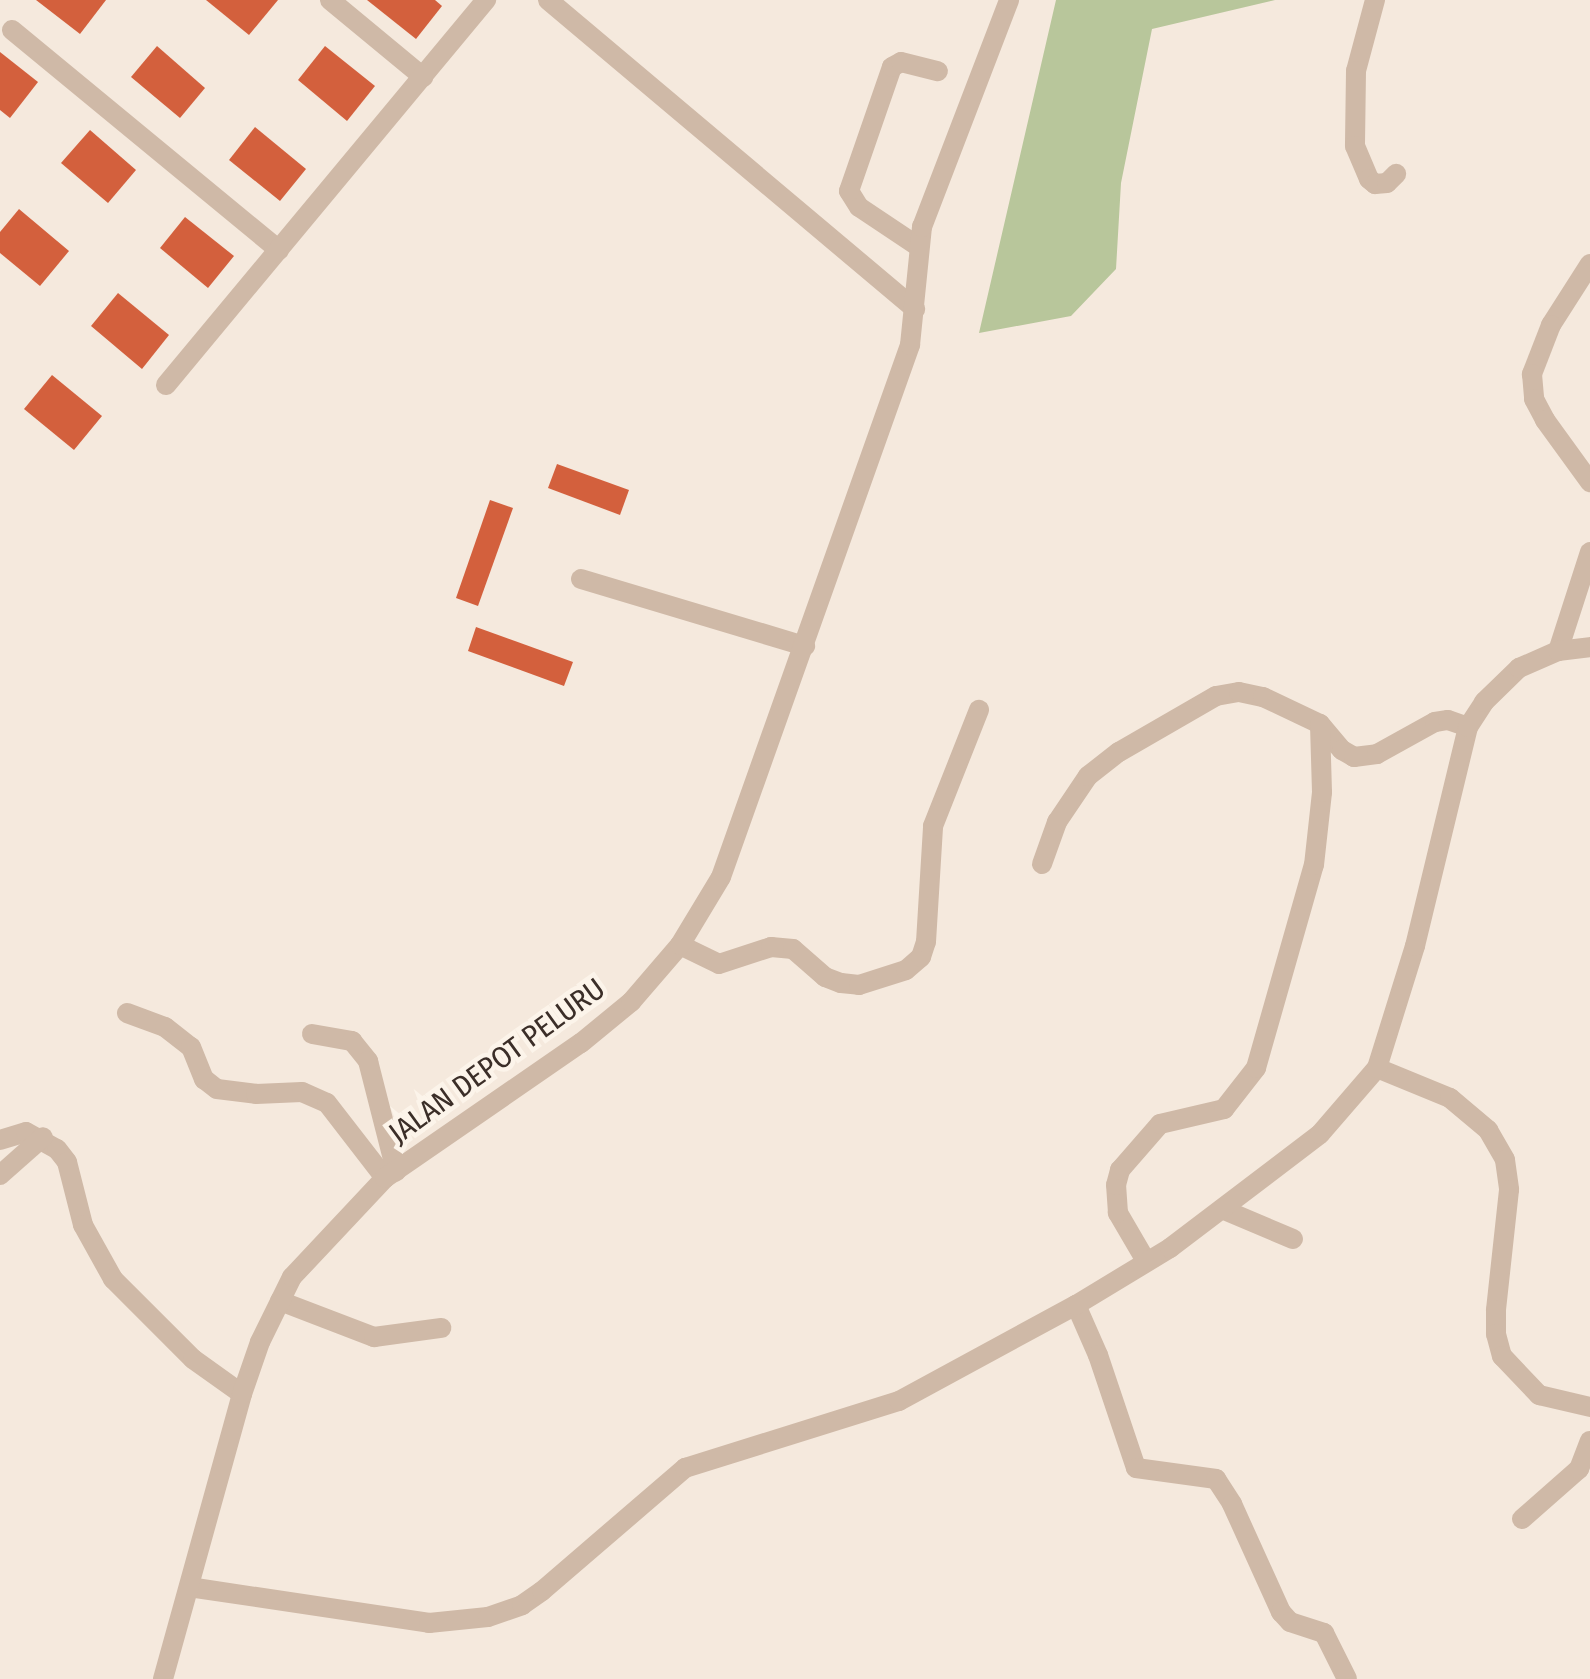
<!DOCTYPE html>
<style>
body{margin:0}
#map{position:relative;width:1590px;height:1679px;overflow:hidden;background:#f5e9dd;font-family:"Fira Sans Condensed",sans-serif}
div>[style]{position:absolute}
.green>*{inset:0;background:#b8c69b}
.building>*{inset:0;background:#d3603d}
.minor>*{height:20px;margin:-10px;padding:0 10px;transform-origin:10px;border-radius:10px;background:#cfb9a7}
span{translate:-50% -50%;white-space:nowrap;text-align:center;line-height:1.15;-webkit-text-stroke:9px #fcf4ea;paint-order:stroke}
.street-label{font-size:30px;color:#3b2e28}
</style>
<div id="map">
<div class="green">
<i style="clip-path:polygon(1056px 0,1275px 0,1152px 29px,1121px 183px,1116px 269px,1071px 316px,979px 333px)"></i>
</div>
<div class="building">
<i style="clip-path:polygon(36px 0,106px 0,80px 34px)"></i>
<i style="clip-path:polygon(206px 0,278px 0,249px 35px)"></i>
<i style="clip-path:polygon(367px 0,435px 0,442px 6px,416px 39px)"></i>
<i style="clip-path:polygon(157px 46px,205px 88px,180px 118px,131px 77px)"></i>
<i style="clip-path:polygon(325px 46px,375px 86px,347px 121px,298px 80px)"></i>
<i style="clip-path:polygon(0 52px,38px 82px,10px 118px,0 110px)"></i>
<i style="clip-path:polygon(255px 127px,306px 169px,280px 201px,229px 160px)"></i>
<i style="clip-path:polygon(90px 130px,136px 170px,108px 203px,61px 163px)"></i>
<i style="clip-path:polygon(19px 209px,69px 251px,40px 286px,0 253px,0 232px)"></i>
<i style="clip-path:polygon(185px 217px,234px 256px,208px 288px,160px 248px)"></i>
<i style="clip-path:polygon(118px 293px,169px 335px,142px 369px,91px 326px)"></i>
<i style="clip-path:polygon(52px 375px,102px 416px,74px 450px,24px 409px)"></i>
<i style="clip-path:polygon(557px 464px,629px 490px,620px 515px,548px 488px)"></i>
<i style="clip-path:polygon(490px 500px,513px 508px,478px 606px,456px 598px)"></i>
<i style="clip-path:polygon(476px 627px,573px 662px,564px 686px,468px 651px)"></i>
</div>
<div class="minor">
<i style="left:330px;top:0;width:121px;rotate:39.6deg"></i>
<i style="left:548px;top:0;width:480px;rotate:40.1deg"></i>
<i style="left:1375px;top:0;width:73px;rotate:105deg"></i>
<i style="left:1356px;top:71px;width:75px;rotate:90.8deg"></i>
<i style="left:1355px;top:146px;width:36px;rotate:67deg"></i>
<i style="left:1369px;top:179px;width:8px;rotate:40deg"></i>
<i style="left:1375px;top:184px;width:12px;rotate:-5deg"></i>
<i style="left:1387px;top:183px;width:13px;rotate:-45deg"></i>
<i style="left:12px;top:30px;width:346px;rotate:39.5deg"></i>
<i style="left:919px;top:247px;width:72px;rotate:-146.3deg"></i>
<i style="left:859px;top:207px;width:19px;rotate:-122deg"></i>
<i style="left:849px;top:191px;width:131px;rotate:-70.9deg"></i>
<i style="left:892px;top:67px;width:10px;rotate:-29deg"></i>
<i style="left:901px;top:62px;width:38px;rotate:14deg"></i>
<i style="left:1590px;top:264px;width:72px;rotate:122.6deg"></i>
<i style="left:1551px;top:325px;width:53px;rotate:111.2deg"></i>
<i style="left:1532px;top:374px;width:25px;rotate:85deg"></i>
<i style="left:1534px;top:399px;width:24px;rotate:62deg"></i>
<i style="left:1545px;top:420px;width:77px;rotate:54deg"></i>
<i style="left:166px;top:385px;width:501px;rotate:-50.27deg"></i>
<i style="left:581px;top:579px;width:234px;rotate:16.7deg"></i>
<i style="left:1558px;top:651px;width:104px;rotate:-72.1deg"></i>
<i style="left:1042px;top:864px;width:45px;rotate:-70.3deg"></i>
<i style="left:1057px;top:822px;width:55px;rotate:-56deg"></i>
<i style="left:1088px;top:776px;width:39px;rotate:-38deg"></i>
<i style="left:1119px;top:752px;width:112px;rotate:-30deg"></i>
<i style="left:1216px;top:696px;width:23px;rotate:-10deg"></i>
<i style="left:1239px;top:692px;width:25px;rotate:12deg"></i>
<i style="left:1263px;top:697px;width:63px;rotate:25.3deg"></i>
<i style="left:1320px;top:724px;width:34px;rotate:50deg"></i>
<i style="left:1342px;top:750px;width:14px;rotate:30deg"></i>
<i style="left:1354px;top:757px;width:23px;rotate:-7deg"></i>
<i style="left:1377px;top:754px;width:66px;rotate:-28.9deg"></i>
<i style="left:1435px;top:722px;width:13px;rotate:-9deg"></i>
<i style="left:1448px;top:720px;width:21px;rotate:19deg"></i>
<i style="left:680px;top:945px;width:43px;rotate:26deg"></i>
<i style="left:719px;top:964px;width:55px;rotate:-18.1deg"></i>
<i style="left:771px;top:947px;width:22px;rotate:5deg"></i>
<i style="left:793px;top:949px;width:43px;rotate:41.2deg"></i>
<i style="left:825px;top:977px;width:17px;rotate:21deg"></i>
<i style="left:841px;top:983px;width:18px;rotate:6deg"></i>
<i style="left:859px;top:985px;width:49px;rotate:-17.7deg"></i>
<i style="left:906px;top:970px;width:20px;rotate:-41deg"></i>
<i style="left:921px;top:957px;width:16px;rotate:-72deg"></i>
<i style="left:926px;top:942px;width:116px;rotate:-86.5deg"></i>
<i style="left:933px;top:826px;width:125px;rotate:-68.4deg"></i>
<i style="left:127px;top:1013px;width:40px;rotate:20.2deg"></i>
<i style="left:165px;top:1027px;width:33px;rotate:38deg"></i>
<i style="left:191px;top:1047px;width:35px;rotate:68deg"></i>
<i style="left:204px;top:1079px;width:16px;rotate:38deg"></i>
<i style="left:217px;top:1089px;width:39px;rotate:7deg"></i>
<i style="left:256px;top:1094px;width:46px;rotate:-2.5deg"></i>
<i style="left:302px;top:1092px;width:27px;rotate:24deg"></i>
<i style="left:327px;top:1103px;width:95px;rotate:52.3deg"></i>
<i style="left:312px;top:1034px;width:41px;rotate:9.9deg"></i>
<i style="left:352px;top:1041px;width:26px;rotate:51deg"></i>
<i style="left:368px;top:1061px;width:114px;rotate:75.7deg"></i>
<i style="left:1377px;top:1068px;width:79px;rotate:22.3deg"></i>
<i style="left:1450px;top:1098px;width:50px;rotate:40.1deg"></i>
<i style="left:1488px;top:1130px;width:34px;rotate:60deg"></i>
<i style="left:1505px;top:1160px;width:30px;rotate:82deg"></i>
<i style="left:1509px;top:1190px;width:121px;rotate:96.2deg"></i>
<i style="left:1496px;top:1310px;width:24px;rotate:90deg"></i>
<i style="left:1496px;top:1334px;width:23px;rotate:75deg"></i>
<i style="left:1502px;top:1356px;width:54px;rotate:46.5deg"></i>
<i style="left:1539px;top:1395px;width:52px;rotate:13.2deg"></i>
<i style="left:0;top:1140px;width:27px;rotate:-17deg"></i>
<i style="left:26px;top:1132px;width:35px;rotate:29deg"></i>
<i style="left:57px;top:1149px;width:16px;rotate:52deg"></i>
<i style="left:67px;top:1162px;width:65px;rotate:75.7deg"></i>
<i style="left:83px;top:1225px;width:62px;rotate:60.9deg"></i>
<i style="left:113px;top:1279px;width:113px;rotate:45deg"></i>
<i style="left:193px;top:1359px;width:60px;rotate:35.5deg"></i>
<i style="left:0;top:1175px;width:57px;rotate:-41.5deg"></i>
<i style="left:1222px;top:1209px;width:77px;rotate:22.9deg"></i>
<i style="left:1146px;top:1261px;width:56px;rotate:-120.3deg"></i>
<i style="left:1118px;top:1213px;width:28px;rotate:-94deg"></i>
<i style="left:1116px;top:1185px;width:16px;rotate:-75deg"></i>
<i style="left:1120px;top:1170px;width:61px;rotate:-49deg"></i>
<i style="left:1160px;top:1124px;width:66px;rotate:-13.2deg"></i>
<i style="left:1224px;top:1109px;width:52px;rotate:-52deg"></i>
<i style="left:1256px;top:1068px;width:211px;rotate:-74.1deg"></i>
<i style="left:1314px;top:865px;width:73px;rotate:-83.7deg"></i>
<i style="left:1322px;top:792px;width:68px;rotate:-91.7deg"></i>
<i style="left:280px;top:1301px;width:101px;rotate:21deg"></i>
<i style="left:374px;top:1337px;width:68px;rotate:-7.7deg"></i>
<i style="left:1076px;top:1305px;width:55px;rotate:66.3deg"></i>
<i style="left:1098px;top:1355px;width:119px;rotate:71.4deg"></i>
<i style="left:1136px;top:1468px;width:81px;rotate:7.8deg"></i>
<i style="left:1216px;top:1479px;width:30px;rotate:57deg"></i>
<i style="left:1232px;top:1504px;width:119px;rotate:65.6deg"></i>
<i style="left:1281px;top:1612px;width:13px;rotate:48deg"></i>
<i style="left:1290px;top:1622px;width:36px;rotate:18deg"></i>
<i style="left:1324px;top:1633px;width:51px;rotate:63.4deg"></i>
<i style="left:1522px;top:1519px;width:76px;rotate:-41.3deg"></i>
<i style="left:1579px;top:1469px;width:30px;rotate:-69deg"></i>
<i style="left:189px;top:1587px;width:243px;rotate:8.5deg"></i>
<i style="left:429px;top:1623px;width:59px;rotate:-5.8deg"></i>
<i style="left:488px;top:1617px;width:36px;rotate:-19deg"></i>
<i style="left:522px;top:1605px;width:24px;rotate:-35deg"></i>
<i style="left:542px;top:1591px;width:189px;rotate:-40.7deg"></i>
<i style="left:685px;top:1468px;width:224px;rotate:-17.4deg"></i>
<i style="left:899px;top:1401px;width:201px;rotate:-28.5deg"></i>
<i style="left:1076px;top:1305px;width:110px;rotate:-31.2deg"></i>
<i style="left:1170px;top:1248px;width:188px;rotate:-37.2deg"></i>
<i style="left:1320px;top:1134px;width:87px;rotate:-49.2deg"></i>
<i style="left:1377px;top:1068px;width:128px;rotate:-72.7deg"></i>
<i style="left:1415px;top:946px;width:225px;rotate:-76.4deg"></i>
<i style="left:1468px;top:727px;width:30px;rotate:-57deg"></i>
<i style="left:1484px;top:702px;width:49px;rotate:-44.2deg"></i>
<i style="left:1519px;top:668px;width:43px;rotate:-23.6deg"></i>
<i style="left:1558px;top:651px;width:32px;rotate:-7deg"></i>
<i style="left:163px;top:1679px;width:296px;rotate:-74.5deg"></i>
<i style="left:242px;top:1394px;width:55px;rotate:-70.9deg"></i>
<i style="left:260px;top:1342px;width:72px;rotate:-63.8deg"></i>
<i style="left:292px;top:1277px;width:136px;rotate:-46.8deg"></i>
<i style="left:385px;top:1178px;width:238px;rotate:-34.6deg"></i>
<i style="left:581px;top:1043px;width:65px;rotate:-39.4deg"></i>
<i style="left:631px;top:1002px;width:75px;rotate:-49.3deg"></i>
<i style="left:680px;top:945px;width:79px;rotate:-58.9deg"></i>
<i style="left:721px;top:877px;width:565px;rotate:-70.44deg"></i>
<i style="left:910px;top:345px;width:119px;rotate:-84.2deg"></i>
<i style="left:922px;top:227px;width:243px;rotate:-69deg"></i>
</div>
<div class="street-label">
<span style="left:497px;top:1061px;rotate:-36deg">JALAN DEPOT PELURU</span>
</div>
</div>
